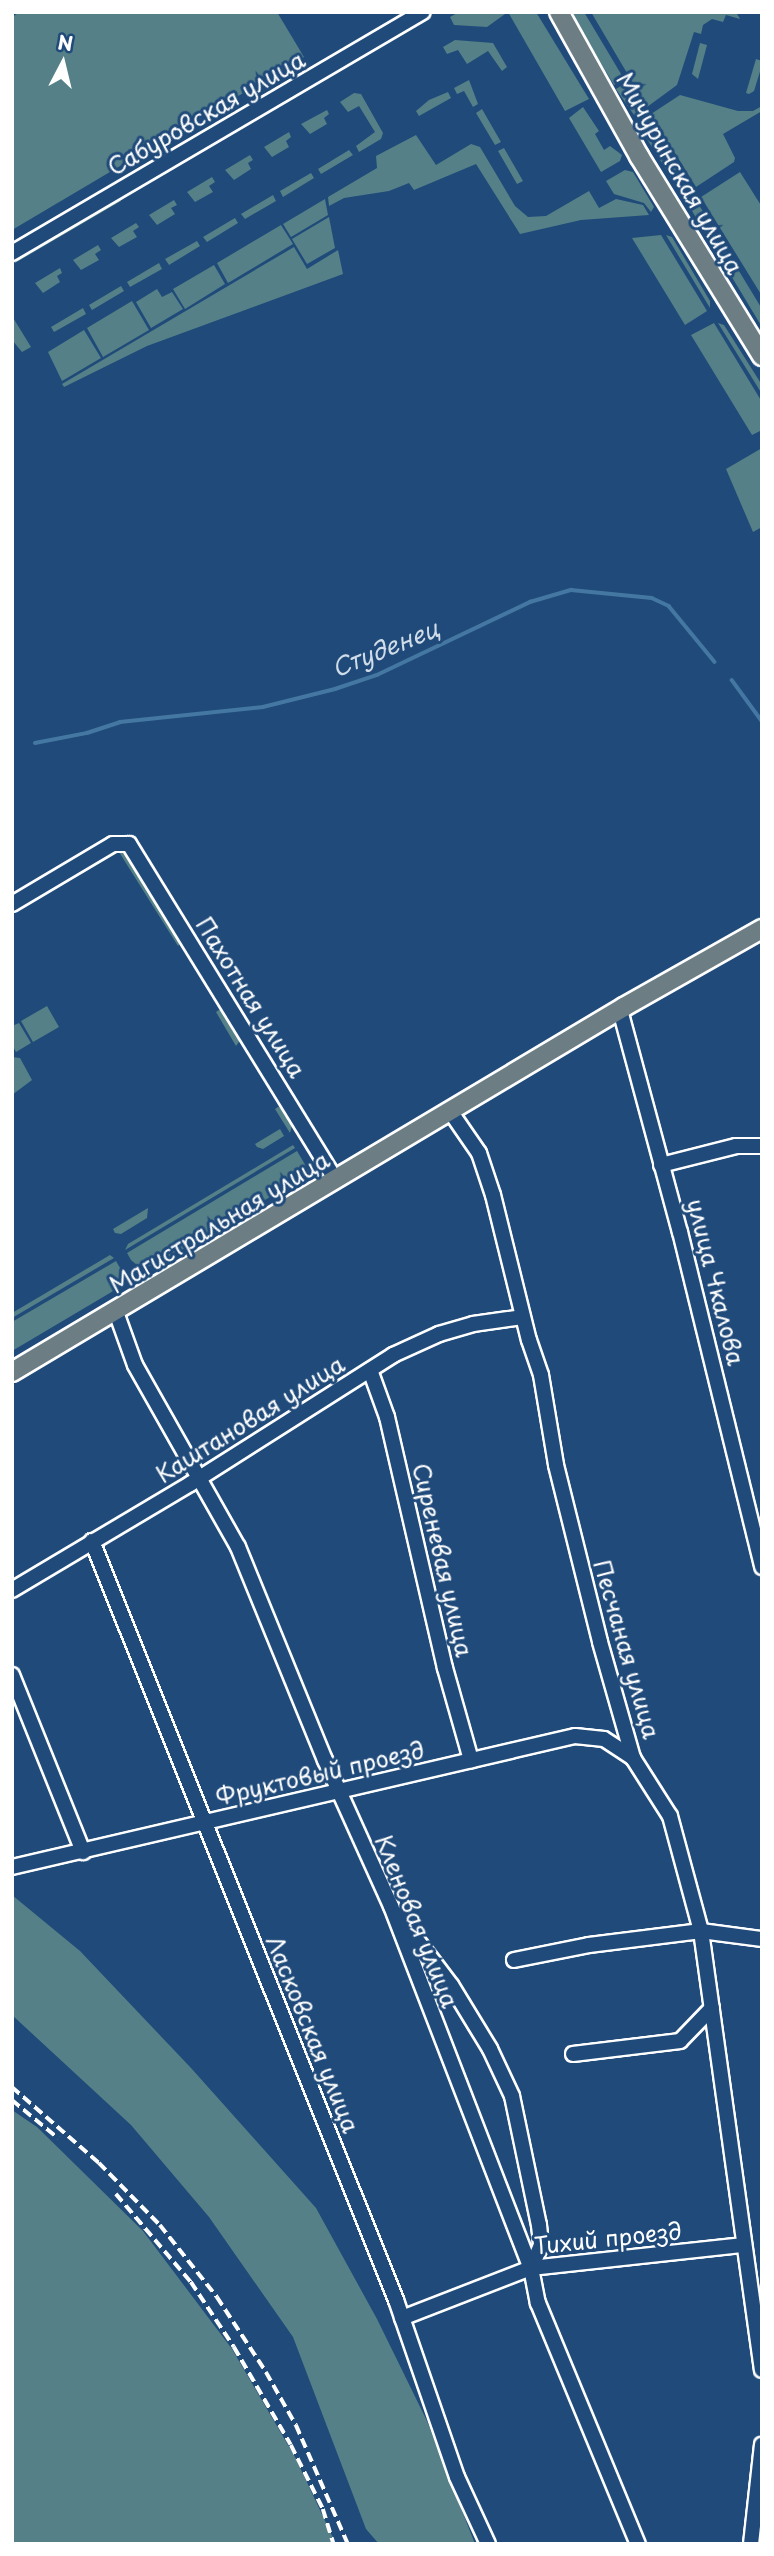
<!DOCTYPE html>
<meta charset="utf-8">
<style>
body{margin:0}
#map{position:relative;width:774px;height:2556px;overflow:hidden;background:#1f4a7a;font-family:"Playpen Sans",sans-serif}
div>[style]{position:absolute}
.green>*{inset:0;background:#558087}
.stream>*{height:3.5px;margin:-1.75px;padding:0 1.75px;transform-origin:1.75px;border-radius:1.75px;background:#4477a1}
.roads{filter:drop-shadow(2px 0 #fff) drop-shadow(-2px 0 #fff) drop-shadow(0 2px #fff) drop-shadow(0 -2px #fff)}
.minor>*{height:14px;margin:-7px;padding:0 7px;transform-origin:7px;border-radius:7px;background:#1f4a7a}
.major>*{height:18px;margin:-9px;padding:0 9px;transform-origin:9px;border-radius:9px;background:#6c7e84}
.rail>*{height:3.5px;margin-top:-1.75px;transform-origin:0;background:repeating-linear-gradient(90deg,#fff 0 10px,transparent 0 15px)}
span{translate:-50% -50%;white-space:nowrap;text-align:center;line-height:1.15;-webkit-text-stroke:6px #1f4a7a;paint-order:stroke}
.street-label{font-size:23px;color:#fff}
.water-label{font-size:24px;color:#d0dde8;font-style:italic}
.frame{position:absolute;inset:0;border:14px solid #fff;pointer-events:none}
.north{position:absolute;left:28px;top:28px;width:70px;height:70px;-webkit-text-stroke:5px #1f4a7a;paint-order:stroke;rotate:7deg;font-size:19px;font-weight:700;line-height:28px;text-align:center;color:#fff}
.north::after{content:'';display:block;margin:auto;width:24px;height:32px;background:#fff;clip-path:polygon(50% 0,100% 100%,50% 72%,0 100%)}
</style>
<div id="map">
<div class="green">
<i style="clip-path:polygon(20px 12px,277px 12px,304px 57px,12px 230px,12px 17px)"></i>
<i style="clip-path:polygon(459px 12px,505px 12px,505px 14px,487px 27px,454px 25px,450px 17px)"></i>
<i style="clip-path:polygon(508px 12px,536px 12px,589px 99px,565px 111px)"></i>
<i style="clip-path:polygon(570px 12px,584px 12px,624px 79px,614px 85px)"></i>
<i style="clip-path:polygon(591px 12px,736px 12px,740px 19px,726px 15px,723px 22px,712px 19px,703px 25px,701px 34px,694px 32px,677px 85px,647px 107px)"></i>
<i style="clip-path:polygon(455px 40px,493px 43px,507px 67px,502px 71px,488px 51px,467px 64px,458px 50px,447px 54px,443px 47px)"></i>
<i style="clip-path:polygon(700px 43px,707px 45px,698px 79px,692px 74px)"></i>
<i style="clip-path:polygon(756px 59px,762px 61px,762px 65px,754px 91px,749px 94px,746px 93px)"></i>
<i style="clip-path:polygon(469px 80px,478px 104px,473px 107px,464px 91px,457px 94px,454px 88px)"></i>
<i style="clip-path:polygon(626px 83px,642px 110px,634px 115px,616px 89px)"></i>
<i style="clip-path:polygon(448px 92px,451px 98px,419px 116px,416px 111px,429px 100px)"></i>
<i style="clip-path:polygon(354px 93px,361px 94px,383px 133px,381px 139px,359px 152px,356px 146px,375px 132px,359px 106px,348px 112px,340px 102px)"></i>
<i style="clip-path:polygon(680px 95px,738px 111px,753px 111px,762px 106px,762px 111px,723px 134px,735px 158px,734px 162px,696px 187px,651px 114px)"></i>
<i style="clip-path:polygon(583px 107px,599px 131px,595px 134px,604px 150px,610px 146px,622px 155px,620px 161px,601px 172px,569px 118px)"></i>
<i style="clip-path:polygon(482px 109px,501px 142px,495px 145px,476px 113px)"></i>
<i style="clip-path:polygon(327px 110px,329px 114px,324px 118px,327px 124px,310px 134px,301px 124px)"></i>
<i style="clip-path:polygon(647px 117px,691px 189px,682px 195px,638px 125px)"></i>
<i style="clip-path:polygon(289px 132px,291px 137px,286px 141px,289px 147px,272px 157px,264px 147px)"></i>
<i style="clip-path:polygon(416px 135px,436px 165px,471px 144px,480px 147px,515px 206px,528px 217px,546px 216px,589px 191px,599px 208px,616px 199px,643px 205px,649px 215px,581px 220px,520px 234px,476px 164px,414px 190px,409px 183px,389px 191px,344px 198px,329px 206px,328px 197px,377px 168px,376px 156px)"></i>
<i style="clip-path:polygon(504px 148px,523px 181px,517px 184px,498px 151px)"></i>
<i style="clip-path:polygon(349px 150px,353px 155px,321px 174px,318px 169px)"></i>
<i style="clip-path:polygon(250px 155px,253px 160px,248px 163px,251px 169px,234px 180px,225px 170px)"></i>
<i style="clip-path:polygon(625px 170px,633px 172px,654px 207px,651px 212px,644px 203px,614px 194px,606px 181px)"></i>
<i style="clip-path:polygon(740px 172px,762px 207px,762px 296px,701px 197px)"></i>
<i style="clip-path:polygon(311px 173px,314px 178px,283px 197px,280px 191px)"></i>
<i style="clip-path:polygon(212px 177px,215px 182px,209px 186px,213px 192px,195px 202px,187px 192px)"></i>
<i style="clip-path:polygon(273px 195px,276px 201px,245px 219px,241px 214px)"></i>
<i style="clip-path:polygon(120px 199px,121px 201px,15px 263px,14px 261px)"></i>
<i style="clip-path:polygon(325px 199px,328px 215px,291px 237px,283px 224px)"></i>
<i style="clip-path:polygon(174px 200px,177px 205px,171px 208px,175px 214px,157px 225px,149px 215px)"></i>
<i style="clip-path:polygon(696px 200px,762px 309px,762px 327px,689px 206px)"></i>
<i style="clip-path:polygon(329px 217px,335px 248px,307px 264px,292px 239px)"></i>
<i style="clip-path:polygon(235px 218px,238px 223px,207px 242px,203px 237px)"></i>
<i style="clip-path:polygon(136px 223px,139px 227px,133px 231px,137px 237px,119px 247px,111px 238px)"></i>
<i style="clip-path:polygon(281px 225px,293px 244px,228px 283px,217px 263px)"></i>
<i style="clip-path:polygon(661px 235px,707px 311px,685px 325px,632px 238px)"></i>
<i style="clip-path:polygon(666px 235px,672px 237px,710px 301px,710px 308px)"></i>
<i style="clip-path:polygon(197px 241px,200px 246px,169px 265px,165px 259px)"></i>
<i style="clip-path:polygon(98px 245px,101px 250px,95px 254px,99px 260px,81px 270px,73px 260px)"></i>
<i style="clip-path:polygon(294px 247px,307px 269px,338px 250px,343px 274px,147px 346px,64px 387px,62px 384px)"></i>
<i style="clip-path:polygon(159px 263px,162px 269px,130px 287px,127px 282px)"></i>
<i style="clip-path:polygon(214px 265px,225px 284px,185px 309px,173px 289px)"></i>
<i style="clip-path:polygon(60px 268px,62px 273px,57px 276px,60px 282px,43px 293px,35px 283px)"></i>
<i style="clip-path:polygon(121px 286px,124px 291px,92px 310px,89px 305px)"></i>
<i style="clip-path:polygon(157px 289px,162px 297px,172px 292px,183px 309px,151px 328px,136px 302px)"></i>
<i style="clip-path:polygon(132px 301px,149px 330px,103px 357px,87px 328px)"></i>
<i style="clip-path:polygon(83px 308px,86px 314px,54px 332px,51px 327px)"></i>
<i style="clip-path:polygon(12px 316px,31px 347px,22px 352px,12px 340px)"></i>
<i style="clip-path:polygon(714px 323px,762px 402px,762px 430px,752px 435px,691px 335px)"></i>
<i style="clip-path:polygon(718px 323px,724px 325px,762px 385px,762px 394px)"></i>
<i style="clip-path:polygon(84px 330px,101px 358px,62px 381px,48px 352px)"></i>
<i style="clip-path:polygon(762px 448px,762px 527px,753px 532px,726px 469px)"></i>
<i style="clip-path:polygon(118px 848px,127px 848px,181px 942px,178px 946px,119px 852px,38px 899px)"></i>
<i style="clip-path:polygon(47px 1006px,59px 1027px,33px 1042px,21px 1021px)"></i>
<i style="clip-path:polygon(219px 1010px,224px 1010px,241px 1039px,236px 1046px,216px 1012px)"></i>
<i style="clip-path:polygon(19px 1023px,31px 1043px,16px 1052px,12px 1045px,12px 1026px)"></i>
<i style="clip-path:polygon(12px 1057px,20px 1058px,32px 1080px,12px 1095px)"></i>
<i style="clip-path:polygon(278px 1107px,284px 1108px,293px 1122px,290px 1133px,275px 1109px)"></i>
<i style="clip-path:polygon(280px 1129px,284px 1136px,263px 1149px,257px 1147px,255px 1144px)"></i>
<i style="clip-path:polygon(293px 1145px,295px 1148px,125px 1250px,128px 1244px)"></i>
<i style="clip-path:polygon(297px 1151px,310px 1173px,155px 1266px,138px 1266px,131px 1260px,127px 1253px)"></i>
<i style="clip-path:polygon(148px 1208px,147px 1218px,121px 1234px,115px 1233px,113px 1229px)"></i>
<i style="clip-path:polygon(110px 1255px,114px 1258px,12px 1318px,12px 1313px)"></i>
<i style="clip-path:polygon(116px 1261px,123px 1273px,120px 1287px,12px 1351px,12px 1322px)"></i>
<i style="clip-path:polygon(12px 1895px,80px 1951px,191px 2068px,316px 2208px,377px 2319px,427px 2421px,475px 2544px,379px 2544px,366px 2529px,293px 2337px,209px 2217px,131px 2125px,12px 2015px)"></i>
<i style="clip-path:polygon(12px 2110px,37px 2127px,143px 2231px,232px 2349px,295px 2457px,336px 2544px,12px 2544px)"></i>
</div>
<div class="stream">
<i style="left:732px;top:680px;width:51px;rotate:53.8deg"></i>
<i style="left:35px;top:743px;width:53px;rotate:-10.9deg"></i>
<i style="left:87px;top:733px;width:35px;rotate:-18deg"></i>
<i style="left:120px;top:722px;width:144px;rotate:-6deg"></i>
<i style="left:263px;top:707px;width:74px;rotate:-14deg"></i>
<i style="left:335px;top:689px;width:44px;rotate:-18.4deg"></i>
<i style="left:377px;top:675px;width:170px;rotate:-25.5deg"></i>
<i style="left:530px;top:602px;width:43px;rotate:-16.3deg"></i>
<i style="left:571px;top:590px;width:81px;rotate:5.6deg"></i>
<i style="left:652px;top:598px;width:19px;rotate:25deg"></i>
<i style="left:669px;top:606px;width:72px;rotate:50.6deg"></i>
</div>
<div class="roads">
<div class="minor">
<i style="left:12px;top:253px;width:476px;rotate:-30.4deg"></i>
<i style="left:12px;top:904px;width:117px;rotate:-30.7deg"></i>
<i style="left:113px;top:844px;width:16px"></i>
<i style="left:129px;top:844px;width:395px;rotate:58.4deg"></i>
<i style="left:620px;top:1010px;width:230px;rotate:74.9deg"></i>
<i style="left:680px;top:1232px;width:345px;rotate:76.2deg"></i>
<i style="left:450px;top:1111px;width:51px;rotate:55.4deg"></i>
<i style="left:479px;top:1153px;width:44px;rotate:71.6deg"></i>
<i style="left:493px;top:1195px;width:149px;rotate:76.1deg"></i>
<i style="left:529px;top:1340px;width:37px;rotate:71deg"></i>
<i style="left:541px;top:1375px;width:91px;rotate:80.5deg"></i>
<i style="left:556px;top:1465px;width:182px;rotate:76deg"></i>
<i style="left:600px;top:1642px;width:121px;rotate:74.1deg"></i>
<i style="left:633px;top:1758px;width:69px;rotate:57.5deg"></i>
<i style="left:670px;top:1816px;width:119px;rotate:74.9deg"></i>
<i style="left:701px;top:1931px;width:443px;rotate:82.1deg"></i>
<i style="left:661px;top:1165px;width:77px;rotate:-14.2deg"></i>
<i style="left:736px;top:1146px;width:26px"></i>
<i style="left:116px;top:1312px;width:56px;rotate:70.3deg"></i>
<i style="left:135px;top:1365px;width:209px;rotate:60.5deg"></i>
<i style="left:238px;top:1547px;width:230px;rotate:67.8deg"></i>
<i style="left:325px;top:1760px;width:160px;rotate:65.7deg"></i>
<i style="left:391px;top:1906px;width:388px;rotate:68.9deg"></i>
<i style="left:531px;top:2268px;width:36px;rotate:79deg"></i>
<i style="left:538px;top:2303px;width:261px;rotate:67.5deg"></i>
<i style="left:370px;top:1370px;width:50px;rotate:70.1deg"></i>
<i style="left:387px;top:1417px;width:258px;rotate:77deg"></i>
<i style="left:445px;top:1668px;width:96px;rotate:74.2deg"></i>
<i style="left:92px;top:1541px;width:818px;rotate:68.17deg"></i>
<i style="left:396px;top:2300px;width:187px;rotate:71deg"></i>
<i style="left:457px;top:2477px;width:74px;rotate:65.2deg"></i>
<i style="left:12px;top:1590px;width:207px;rotate:-30.8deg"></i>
<i style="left:190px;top:1484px;width:241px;rotate:-32.4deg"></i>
<i style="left:393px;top:1355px;width:51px;rotate:-24.5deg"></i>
<i style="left:439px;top:1334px;width:35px;rotate:-16deg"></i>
<i style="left:473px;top:1324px;width:50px;rotate:-8deg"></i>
<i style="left:12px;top:1675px;width:191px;rotate:68.1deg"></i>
<i style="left:12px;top:1867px;width:578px;rotate:-13.1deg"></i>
<i style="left:575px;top:1736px;width:29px;rotate:6deg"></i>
<i style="left:604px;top:1739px;width:35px;rotate:33deg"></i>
<i style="left:398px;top:1915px;width:88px;rotate:52.9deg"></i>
<i style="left:451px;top:1985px;width:75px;rotate:58.6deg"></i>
<i style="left:490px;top:2049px;width:52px;rotate:64.9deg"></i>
<i style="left:512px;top:2096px;width:132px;rotate:78.2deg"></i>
<i style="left:539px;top:2225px;width:20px;rotate:84deg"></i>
<i style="left:541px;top:2245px;width:25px;rotate:113deg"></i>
<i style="left:514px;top:1960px;width:76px;rotate:-11.3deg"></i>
<i style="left:589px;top:1945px;width:113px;rotate:-7.1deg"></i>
<i style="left:701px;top:1931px;width:62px;rotate:7.5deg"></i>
<i style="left:573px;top:2054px;width:108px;rotate:-6.9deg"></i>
<i style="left:680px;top:2041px;width:46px;rotate:-45.9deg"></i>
<i style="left:402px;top:2318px;width:138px;rotate:-21.2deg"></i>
<i style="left:531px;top:2268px;width:214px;rotate:-6.2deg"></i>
<i style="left:751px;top:2544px;width:100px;rotate:-83.7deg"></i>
</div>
<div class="major">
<i style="left:559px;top:12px;width:165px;rotate:60.9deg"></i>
<i style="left:639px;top:156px;width:235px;rotate:58.4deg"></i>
<i style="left:12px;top:1372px;width:713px;rotate:-30.81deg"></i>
<i style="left:624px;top:1007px;width:159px;rotate:-29.5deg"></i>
</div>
</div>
<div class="rail">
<i style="left:12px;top:2087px;width:116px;rotate:41.1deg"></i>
<i style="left:99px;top:2163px;width:87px;rotate:45.5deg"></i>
<i style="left:160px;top:2225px;width:92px;rotate:51.6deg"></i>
<i style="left:217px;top:2297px;width:90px;rotate:56.8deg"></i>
<i style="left:266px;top:2372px;width:61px;rotate:60.5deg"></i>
<i style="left:296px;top:2425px;width:130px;rotate:66.4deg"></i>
<i style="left:12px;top:2100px;width:60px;rotate:39.6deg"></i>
<i style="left:116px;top:2194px;width:116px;rotate:49.6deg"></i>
<i style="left:191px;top:2282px;width:78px;rotate:56.5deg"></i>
<i style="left:234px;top:2347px;width:113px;rotate:59.8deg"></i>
<i style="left:291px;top:2445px;width:72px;rotate:63.4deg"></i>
<i style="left:323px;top:2509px;width:37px;rotate:73deg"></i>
</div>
<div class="street-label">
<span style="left:206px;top:113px;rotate:-30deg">Сабуровская улица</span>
<span style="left:680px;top:173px;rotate:60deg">Мичуринская улица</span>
<span style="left:251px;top:997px;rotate:58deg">Пахотная улица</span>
<span style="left:219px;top:1222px;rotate:-31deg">Магистральная улица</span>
<span style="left:716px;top:1282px;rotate:76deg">улица Чкалова</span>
<span style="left:250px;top:1419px;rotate:-32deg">Каштановая улица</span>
<span style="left:443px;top:1560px;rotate:77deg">Сиреневая улица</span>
<span style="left:627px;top:1649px;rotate:74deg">Песчаная улица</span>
<span style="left:320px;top:1773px;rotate:-13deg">Фруктовый проезд</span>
<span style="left:417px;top:1921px;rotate:68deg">Кленовая улица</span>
<span style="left:313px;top:2034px;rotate:68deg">Ласковская улица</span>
<span style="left:608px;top:2238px;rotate:-6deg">Тихий проезд</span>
</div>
<div class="water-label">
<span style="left:385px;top:648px;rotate:-22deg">Студенец</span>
</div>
<div class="frame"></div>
<div class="north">N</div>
</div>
